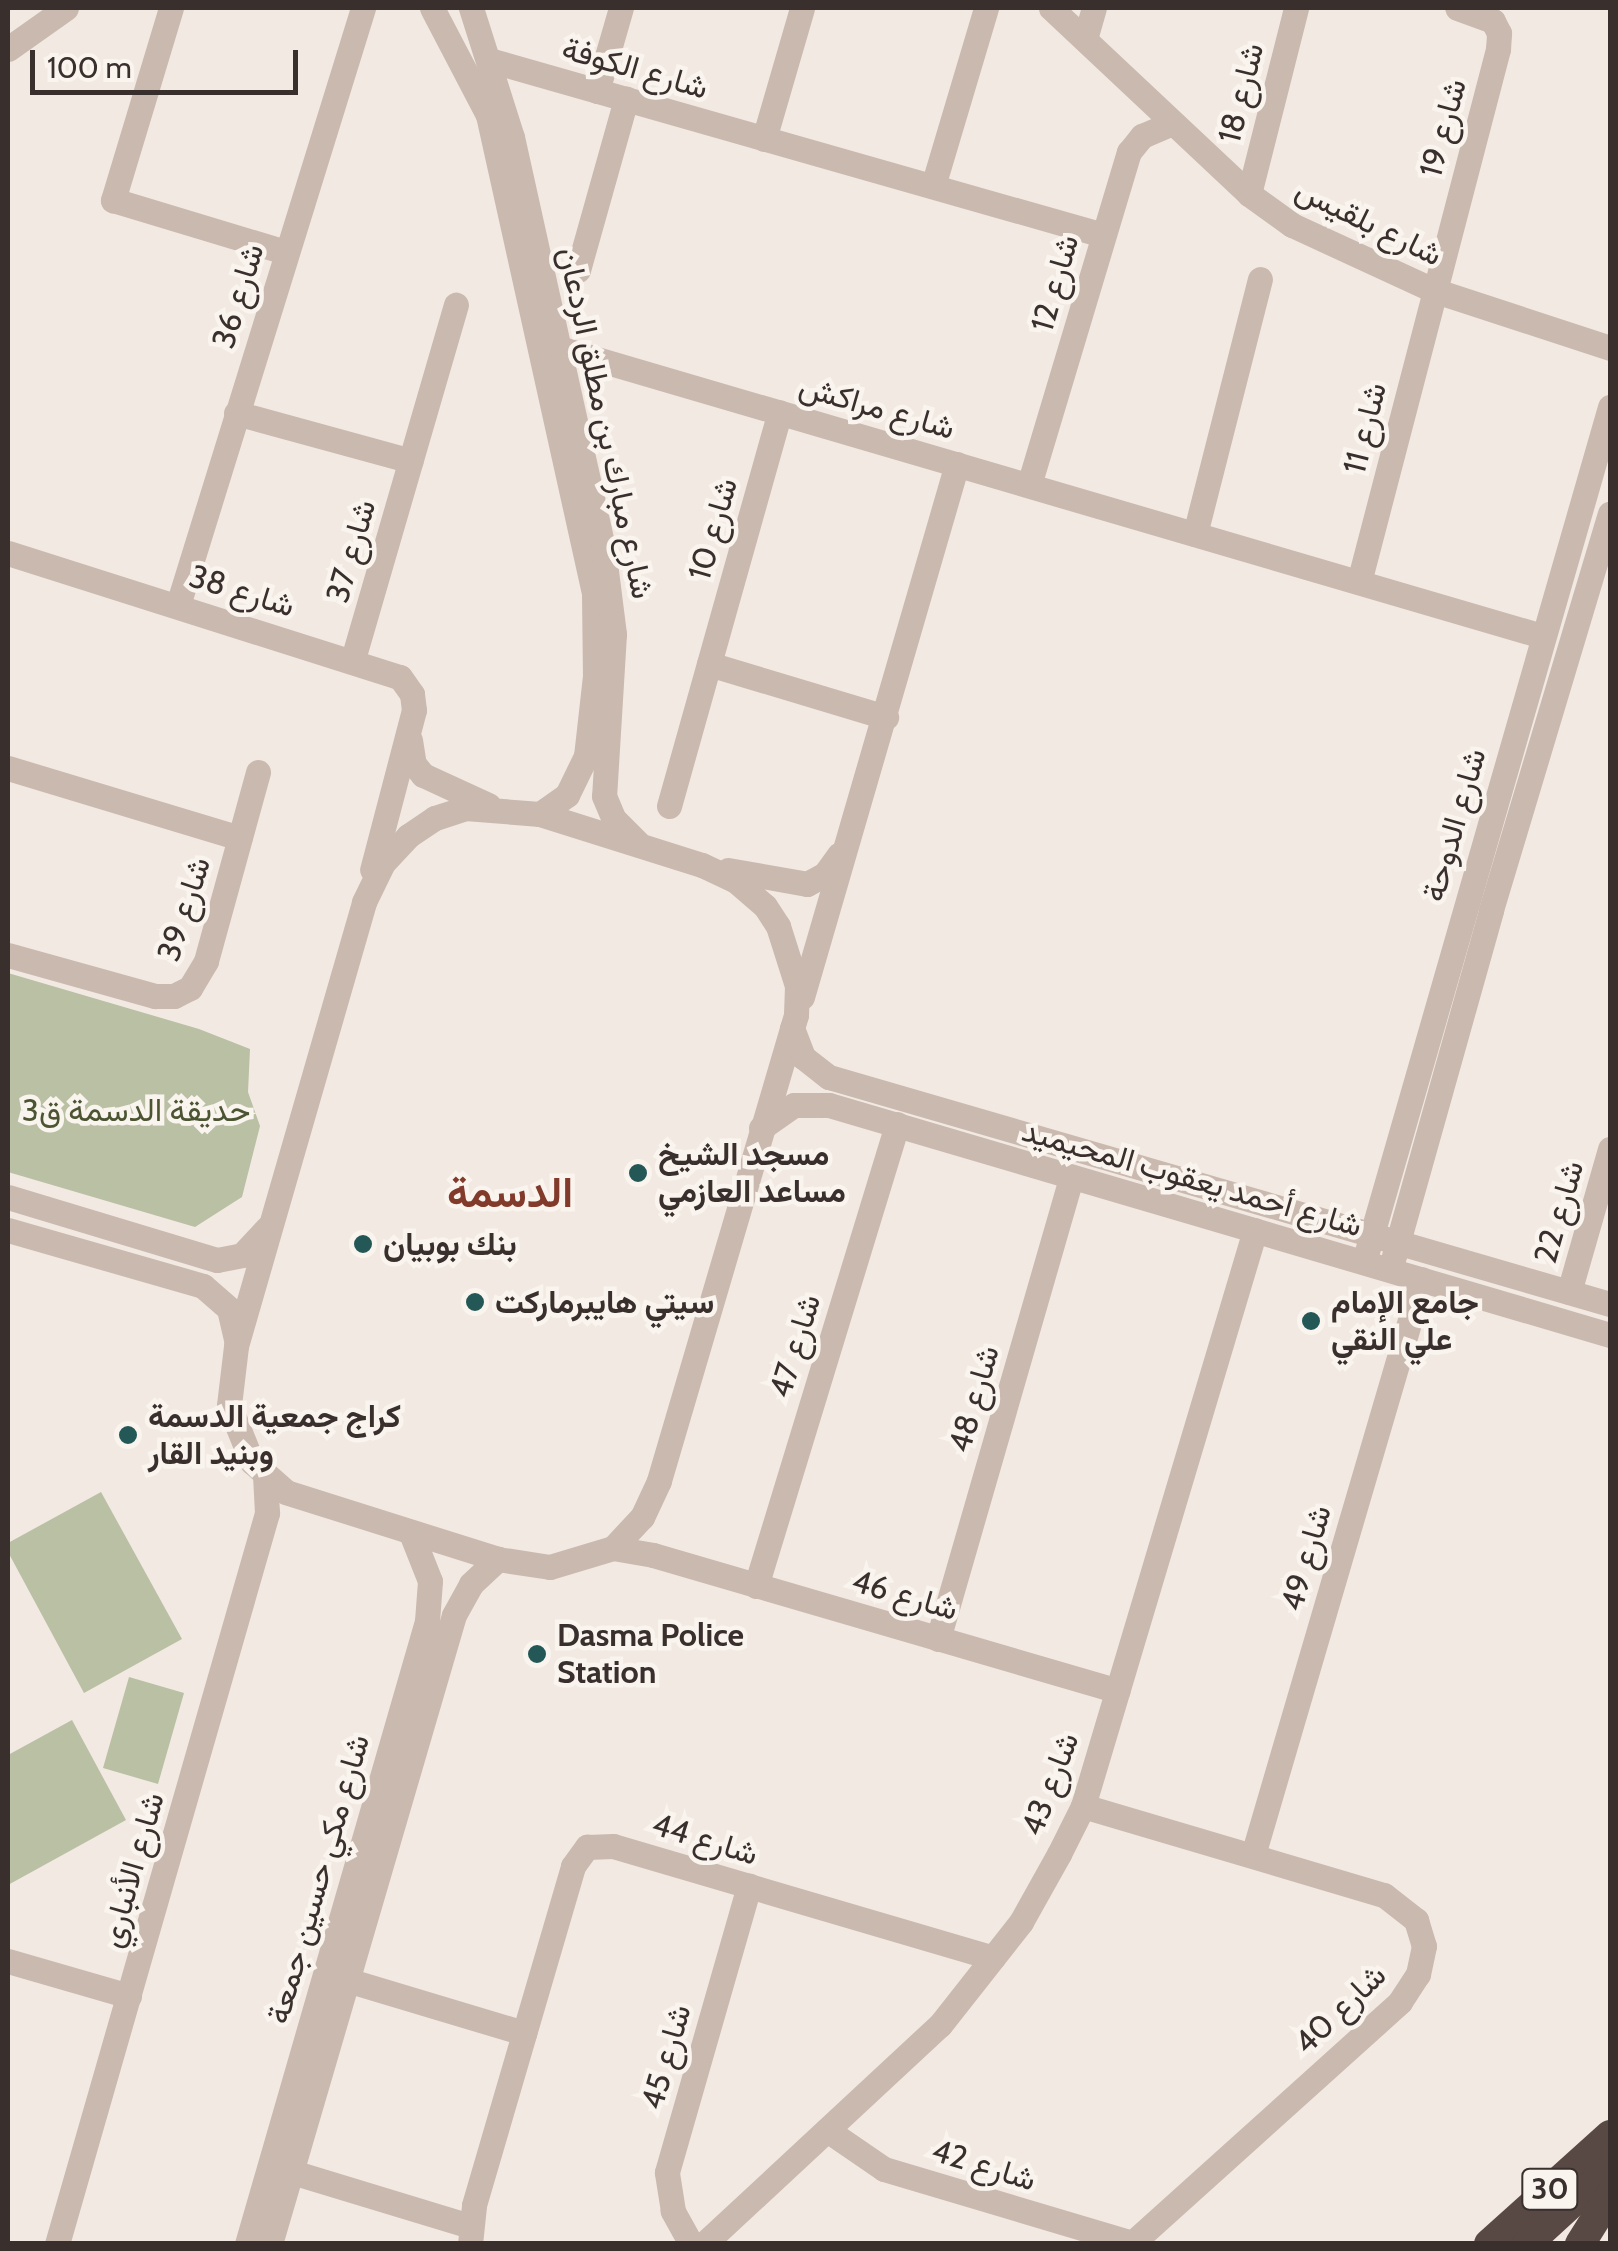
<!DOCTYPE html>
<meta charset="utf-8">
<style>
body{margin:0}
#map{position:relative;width:1618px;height:2251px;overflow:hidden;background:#f2e9e2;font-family:Cabin,Vazirmatn,sans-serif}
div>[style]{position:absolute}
.green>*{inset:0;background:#b9c0a3}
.minor>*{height:25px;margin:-12.5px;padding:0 12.5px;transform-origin:12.5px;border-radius:12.5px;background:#cab9af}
.highway>*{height:30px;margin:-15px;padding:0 15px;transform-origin:15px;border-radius:15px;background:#594944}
.dots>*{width:28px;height:28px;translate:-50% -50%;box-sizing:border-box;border:5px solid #faf4ef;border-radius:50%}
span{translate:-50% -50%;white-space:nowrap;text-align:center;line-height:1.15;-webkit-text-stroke:9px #faf4ef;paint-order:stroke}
.shield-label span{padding:2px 8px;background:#faf4ef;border:2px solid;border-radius:8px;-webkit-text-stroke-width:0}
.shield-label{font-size:30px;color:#392f2c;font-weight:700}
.street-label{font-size:32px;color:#392f2c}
.park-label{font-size:32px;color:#4b5532}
.poi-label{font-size:32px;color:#392f2c;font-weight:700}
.left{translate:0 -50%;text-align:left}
.district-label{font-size:42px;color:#823a2b;font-weight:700}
.frame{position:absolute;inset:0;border:10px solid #392f2c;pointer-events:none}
.scale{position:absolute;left:30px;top:50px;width:268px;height:45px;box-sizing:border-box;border:5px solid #392f2c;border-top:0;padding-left:12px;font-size:30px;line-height:35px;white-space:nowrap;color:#392f2c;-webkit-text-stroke:8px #faf4ef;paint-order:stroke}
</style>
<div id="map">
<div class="green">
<i style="clip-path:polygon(8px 973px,199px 1029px,250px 1049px,248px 1092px,260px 1126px,242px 1197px,195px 1227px,8px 1172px)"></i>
<i style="clip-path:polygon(101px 1492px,182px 1639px,84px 1693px,8px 1552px,8px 1543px)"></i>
<i style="clip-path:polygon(129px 1677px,184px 1693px,158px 1784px,103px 1768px)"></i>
<i style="clip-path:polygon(72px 1720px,126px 1820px,8px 1885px,8px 1755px)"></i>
</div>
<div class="minor">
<i style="left:171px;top:8px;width:201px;rotate:106.8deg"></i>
<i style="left:113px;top:200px;width:180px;rotate:16.8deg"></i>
<i style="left:432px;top:8px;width:121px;rotate:62.4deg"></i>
<i style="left:488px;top:115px;width:492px;rotate:77.5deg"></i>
<i style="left:594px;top:595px;width:81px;rotate:89.3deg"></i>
<i style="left:595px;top:676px;width:81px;rotate:96.4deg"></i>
<i style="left:586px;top:756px;width:43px;rotate:116deg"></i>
<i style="left:567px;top:795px;width:33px;rotate:145deg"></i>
<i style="left:471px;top:8px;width:135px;rotate:72.4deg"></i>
<i style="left:512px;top:137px;width:420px;rotate:77.5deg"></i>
<i style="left:603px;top:547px;width:88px;rotate:82.8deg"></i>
<i style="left:614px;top:634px;width:162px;rotate:93.5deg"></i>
<i style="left:604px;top:796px;width:25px;rotate:67deg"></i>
<i style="left:614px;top:819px;width:34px;rotate:45deg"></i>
<i style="left:1051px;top:8px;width:272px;rotate:43.2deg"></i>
<i style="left:1249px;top:194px;width:53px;rotate:35.8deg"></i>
<i style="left:1292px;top:225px;width:155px;rotate:24.7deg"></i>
<i style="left:1433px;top:290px;width:186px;rotate:18.1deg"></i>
<i style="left:1085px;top:39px;width:32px;rotate:-74deg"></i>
<i style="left:8px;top:49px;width:71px;rotate:-35.3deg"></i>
<i style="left:489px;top:60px;width:638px;rotate:15.91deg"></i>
<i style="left:597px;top:91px;width:86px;rotate:-73.9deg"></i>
<i style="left:764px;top:139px;width:136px;rotate:-73.8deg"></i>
<i style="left:933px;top:186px;width:186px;rotate:-73.4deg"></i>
<i style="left:1249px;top:194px;width:192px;rotate:-75.8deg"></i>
<i style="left:578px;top:270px;width:178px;rotate:-74.3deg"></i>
<i style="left:541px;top:348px;width:18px"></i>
<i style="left:559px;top:348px;width:1024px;rotate:16.33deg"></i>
<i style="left:236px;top:413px;width:181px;rotate:15.3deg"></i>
<i style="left:1029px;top:485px;width:348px;rotate:-73.3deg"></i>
<i style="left:1129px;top:152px;width:21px;rotate:-51deg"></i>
<i style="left:1142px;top:136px;width:33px;rotate:-23deg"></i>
<i style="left:1195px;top:534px;width:263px;rotate:-75.7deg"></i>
<i style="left:8px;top:553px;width:411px;rotate:17.6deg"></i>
<i style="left:400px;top:677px;width:21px;rotate:55deg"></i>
<i style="left:412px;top:694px;width:16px;rotate:83deg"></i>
<i style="left:414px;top:710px;width:165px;rotate:104.7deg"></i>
<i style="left:1359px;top:582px;width:551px;rotate:-75.38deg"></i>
<i style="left:1498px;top:49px;width:16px;rotate:-86deg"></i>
<i style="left:1499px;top:33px;width:13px;rotate:-117deg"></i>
<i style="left:1493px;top:21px;width:38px;rotate:-160deg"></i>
<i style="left:178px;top:605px;width:625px;rotate:-72.78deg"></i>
<i style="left:353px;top:659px;width:369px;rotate:-73.8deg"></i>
<i style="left:709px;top:664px;width:185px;rotate:16.7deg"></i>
<i style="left:410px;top:740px;width:24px;rotate:81deg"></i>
<i style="left:414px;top:764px;width:14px;rotate:51deg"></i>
<i style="left:423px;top:775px;width:72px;rotate:24.8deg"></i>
<i style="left:8px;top:768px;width:242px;rotate:16.8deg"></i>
<i style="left:669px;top:806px;width:409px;rotate:-74.3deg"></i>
<i style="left:465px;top:808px;width:75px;rotate:4.6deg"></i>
<i style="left:540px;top:814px;width:170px;rotate:17.5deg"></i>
<i style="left:702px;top:865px;width:38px;rotate:25deg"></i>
<i style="left:736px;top:881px;width:38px;rotate:41deg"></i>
<i style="left:765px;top:906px;width:24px;rotate:57deg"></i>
<i style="left:778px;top:926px;width:63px;rotate:72.4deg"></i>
<i style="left:797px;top:986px;width:29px;rotate:92deg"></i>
<i style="left:796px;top:1015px;width:486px;rotate:106.4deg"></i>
<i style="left:659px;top:1481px;width:40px;rotate:115deg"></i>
<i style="left:642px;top:1517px;width:42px;rotate:133.1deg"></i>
<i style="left:613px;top:1548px;width:66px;rotate:163.2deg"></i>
<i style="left:550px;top:1567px;width:53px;rotate:-171.3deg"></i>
<i style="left:498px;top:1559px;width:222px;rotate:-162.5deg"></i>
<i style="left:286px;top:1492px;width:45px;rotate:-138.6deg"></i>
<i style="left:252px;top:1462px;width:61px;rotate:-112deg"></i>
<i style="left:229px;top:1405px;width:59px;rotate:-83.2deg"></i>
<i style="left:236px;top:1346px;width:462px;rotate:-73.9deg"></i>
<i style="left:364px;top:902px;width:43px;rotate:-64deg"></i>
<i style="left:383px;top:863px;width:37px;rotate:-47deg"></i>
<i style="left:408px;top:836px;width:32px;rotate:-34deg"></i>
<i style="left:435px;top:818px;width:32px;rotate:-18deg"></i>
<i style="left:728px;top:870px;width:80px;rotate:10deg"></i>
<i style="left:807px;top:884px;width:21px;rotate:-29deg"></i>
<i style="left:825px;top:874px;width:24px;rotate:-54deg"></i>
<i style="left:8px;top:955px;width:153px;rotate:15.6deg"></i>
<i style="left:155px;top:996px;width:19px"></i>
<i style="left:174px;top:996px;width:18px;rotate:-27deg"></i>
<i style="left:190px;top:988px;width:31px;rotate:-59deg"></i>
<i style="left:206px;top:961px;width:196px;rotate:-74.6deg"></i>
<i style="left:802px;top:997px;width:555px;rotate:-73.79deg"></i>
<i style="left:792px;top:1028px;width:31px;rotate:69deg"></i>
<i style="left:803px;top:1057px;width:33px;rotate:38deg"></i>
<i style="left:829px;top:1077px;width:813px;rotate:16.21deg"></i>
<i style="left:761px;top:1128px;width:40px;rotate:-34.9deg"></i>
<i style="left:794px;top:1105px;width:35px"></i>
<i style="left:829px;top:1105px;width:814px;rotate:16.41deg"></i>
<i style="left:8px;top:1197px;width:218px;rotate:16.8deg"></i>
<i style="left:217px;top:1260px;width:25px;rotate:-11deg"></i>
<i style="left:242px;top:1255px;width:37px;rotate:-47deg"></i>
<i style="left:8px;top:1230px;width:203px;rotate:16deg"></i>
<i style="left:203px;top:1286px;width:35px;rotate:41deg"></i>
<i style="left:229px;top:1309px;width:31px;rotate:77deg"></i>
<i style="left:1394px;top:1256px;width:359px;rotate:-74.3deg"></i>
<i style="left:1491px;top:910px;width:414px;rotate:-73.3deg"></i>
<i style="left:1364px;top:1262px;width:890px;rotate:-73.95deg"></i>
<i style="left:1569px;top:1292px;width:149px;rotate:-74deg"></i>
<i style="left:613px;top:1548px;width:41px;rotate:9.9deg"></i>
<i style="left:653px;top:1555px;width:484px;rotate:16.3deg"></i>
<i style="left:756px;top:1586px;width:483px;rotate:-73deg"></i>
<i style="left:938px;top:1639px;width:481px;rotate:-73.9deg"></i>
<i style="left:1083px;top:1806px;width:314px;rotate:16.5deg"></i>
<i style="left:1384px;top:1895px;width:41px;rotate:38deg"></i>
<i style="left:1416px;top:1920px;width:27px;rotate:73deg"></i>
<i style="left:1424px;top:1946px;width:29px;rotate:102deg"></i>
<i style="left:1418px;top:1974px;width:33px;rotate:123deg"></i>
<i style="left:1400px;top:2002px;width:362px;rotate:138deg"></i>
<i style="left:1253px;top:1855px;width:600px;rotate:-73.65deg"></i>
<i style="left:8px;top:1961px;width:126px;rotate:16.1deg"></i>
<i style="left:347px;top:1980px;width:185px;rotate:16.7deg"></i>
<i style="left:827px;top:2130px;width:69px;rotate:34.4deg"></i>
<i style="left:884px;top:2169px;width:259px;rotate:16.6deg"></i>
<i style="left:279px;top:2168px;width:200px;rotate:16.9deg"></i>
<i style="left:57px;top:2244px;width:761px;rotate:-73.97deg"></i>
<i style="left:267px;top:1513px;width:36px;rotate:-93deg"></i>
<i style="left:247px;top:2244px;width:648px;rotate:-73.88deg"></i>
<i style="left:427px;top:1621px;width:40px;rotate:-85.7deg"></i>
<i style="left:430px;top:1581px;width:52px;rotate:-111.6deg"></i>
<i style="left:270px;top:2244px;width:655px;rotate:-73.69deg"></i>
<i style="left:454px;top:1615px;width:35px;rotate:-61deg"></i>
<i style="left:471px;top:1584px;width:37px;rotate:-43deg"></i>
<i style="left:470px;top:2244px;width:39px;rotate:-84deg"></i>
<i style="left:474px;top:2205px;width:353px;rotate:-73.7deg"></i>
<i style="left:573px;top:1866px;width:24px;rotate:-54deg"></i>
<i style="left:587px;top:1847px;width:26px;rotate:-2deg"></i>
<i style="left:613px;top:1846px;width:396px;rotate:16.4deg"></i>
<i style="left:691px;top:2244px;width:38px;rotate:-119deg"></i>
<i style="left:673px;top:2211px;width:39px;rotate:-99deg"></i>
<i style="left:667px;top:2172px;width:298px;rotate:-74deg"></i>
<i style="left:704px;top:2244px;width:322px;rotate:-42.9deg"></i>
<i style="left:940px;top:2025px;width:131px;rotate:-51.8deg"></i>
<i style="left:1021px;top:1922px;width:78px;rotate:-60.8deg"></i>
<i style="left:1059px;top:1854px;width:54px;rotate:-63.4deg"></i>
<i style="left:1083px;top:1806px;width:601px;rotate:-73.37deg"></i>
</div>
<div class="highway">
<i style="left:1489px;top:2244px;width:163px;rotate:-42deg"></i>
<i style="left:1527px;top:2244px;width:113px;rotate:-42.5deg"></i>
<i style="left:1580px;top:2244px;width:57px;rotate:-58deg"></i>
</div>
<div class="dots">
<i style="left:638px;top:1173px;background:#245857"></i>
<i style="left:363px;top:1244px;background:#245857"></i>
<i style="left:475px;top:1302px;background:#245857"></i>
<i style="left:1311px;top:1321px;background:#245857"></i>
<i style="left:128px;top:1435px;background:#245857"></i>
<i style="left:537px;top:1654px;background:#245857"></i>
</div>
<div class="shield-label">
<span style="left:1550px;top:2189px">30</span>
</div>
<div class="street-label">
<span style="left:635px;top:68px;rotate:16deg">شارع الكوفة</span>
<span style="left:1241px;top:93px;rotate:-76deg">شارع 18</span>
<span style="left:1443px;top:128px;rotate:-75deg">شارع 19</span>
<span style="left:1369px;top:222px;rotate:26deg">شارع بلقيس</span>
<span style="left:1055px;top:283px;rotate:-74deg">شارع 12</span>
<span style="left:238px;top:296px;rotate:-73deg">شارع 36</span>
<span style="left:877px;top:407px;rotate:16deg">شارع مراكش</span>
<span style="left:606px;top:423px;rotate:78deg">شارع مبارك بن مطلق الردعان</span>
<span style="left:1365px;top:428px;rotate:-76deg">شارع 11</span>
<span style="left:713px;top:529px;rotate:-74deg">شارع 10</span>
<span style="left:351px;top:551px;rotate:-74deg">شارع 37</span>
<span style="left:242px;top:591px;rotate:17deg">شارع 38</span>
<span style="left:1454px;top:825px;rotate:-74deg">شارع الدوحة</span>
<span style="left:184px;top:909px;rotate:-72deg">شارع 39</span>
<span style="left:1192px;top:1178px;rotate:16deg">شارع أحمد يعقوب المحيميد</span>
<span style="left:1559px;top:1212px;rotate:-74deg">شارع 22</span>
<span style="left:795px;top:1346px;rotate:-73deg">شارع 47</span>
<span style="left:974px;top:1399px;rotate:-74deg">شارع 48</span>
<span style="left:1306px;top:1558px;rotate:-74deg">شارع 49</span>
<span style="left:905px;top:1595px;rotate:16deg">شارع 46</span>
<span style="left:1050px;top:1784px;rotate:-69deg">شارع 43</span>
<span style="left:705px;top:1839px;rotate:17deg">شارع 44</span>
<span style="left:132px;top:1870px;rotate:-74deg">شارع الأنباري</span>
<span style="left:318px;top:1879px;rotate:-74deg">شارع مكي حسين جمعة</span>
<span style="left:1340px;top:2009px;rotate:-44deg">شارع 40</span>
<span style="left:666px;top:2057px;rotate:-74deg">شارع 45</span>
<span style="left:984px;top:2165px;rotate:17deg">شارع 42</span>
</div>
<div class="park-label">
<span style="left:136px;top:1110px">حديقة الدسمة ق3</span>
</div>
<div class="poi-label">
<span class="left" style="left:658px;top:1173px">مسجد الشيخ<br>مساعد العازمي</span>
<span class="left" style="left:383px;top:1244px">بنك بوبيان</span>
<span class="left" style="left:495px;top:1302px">سيتي هايبرماركت</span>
<span class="left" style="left:1331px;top:1321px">جامع الإمام<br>علي النقي</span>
<span class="left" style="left:148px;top:1435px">كراج جمعية الدسمة<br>وبنيد القار</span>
<span class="left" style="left:557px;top:1654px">Dasma Police<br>Station</span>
</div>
<div class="district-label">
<span style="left:510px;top:1192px">الدسمة</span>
</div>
<div class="frame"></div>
<div class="scale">100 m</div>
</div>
